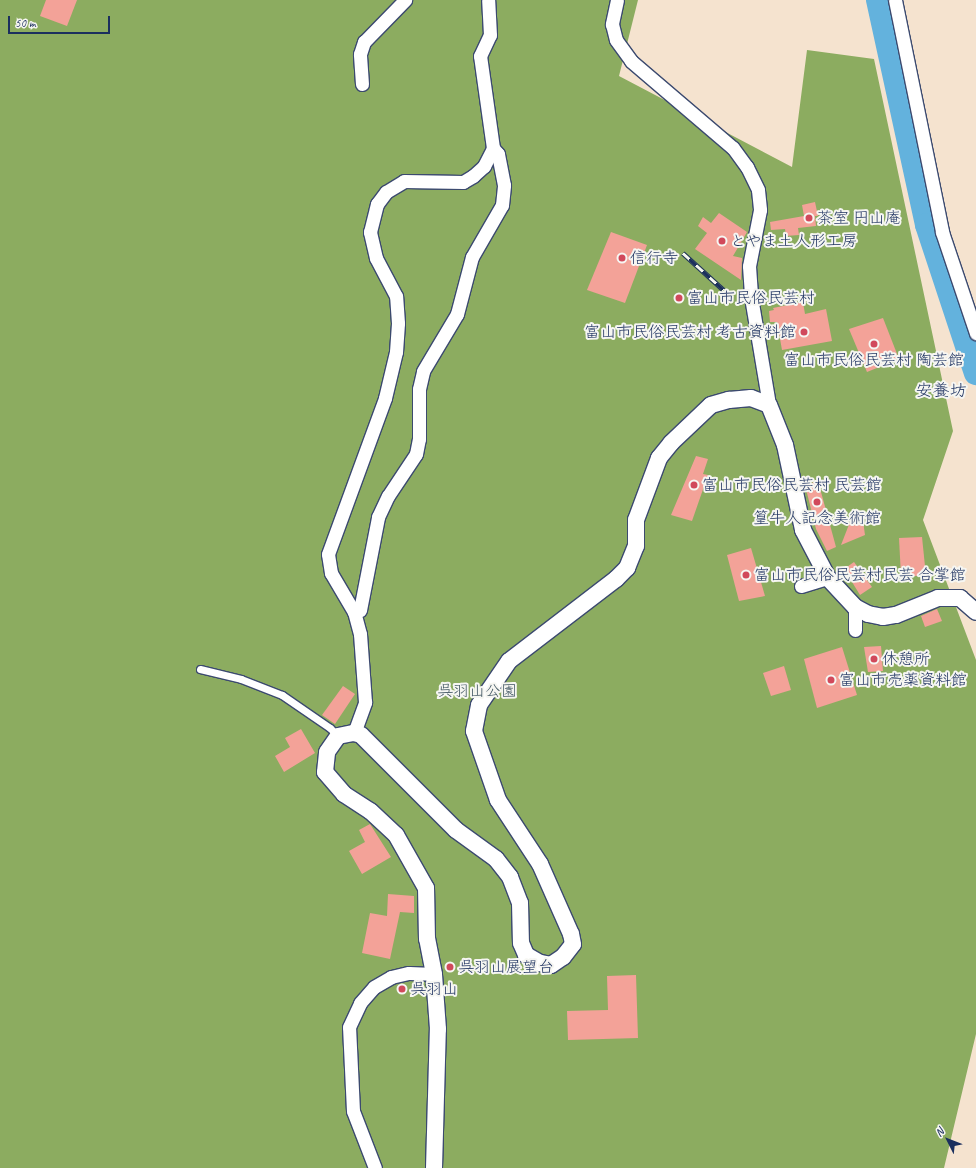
<!DOCTYPE html>
<meta charset="utf-8">
<style>
body{margin:0}
#map{position:relative;width:976px;height:1168px;overflow:hidden;background:#f5e3cf;font-family:Caveat,"Klee One",sans-serif}
div>[style]{position:absolute}
.forest>*{inset:0;background:#8cac60}
.river>*{height:24px;margin:-12px;padding:0 12px;transform-origin:12px;border-radius:12px;background:#63b2dd}
.building>*{inset:0;background:#f3a298}
.roads{filter:drop-shadow(1px 0 #3c4a6f) drop-shadow(-1px 0 #3c4a6f) drop-shadow(0 1px #3c4a6f) drop-shadow(0 -1px #3c4a6f)}
.service>*{height:7px;margin:-3.5px;padding:0 3.5px;transform-origin:3.5px;border-radius:3.5px;background:#fff}
.minor>*{height:13px;margin:-6.5px;padding:0 6.5px;transform-origin:6.5px;border-radius:6.5px;background:#fff}
.tertiary>*{height:16px;margin:-8px;padding:0 8px;transform-origin:8px;border-radius:8px;background:#fff}
.rail>*{height:4.5px;margin-top:-2.25px;transform-origin:0;background:repeating-linear-gradient(90deg,#f6f6f2 0 9px,#1b2f5e 0 18px);box-sizing:border-box;border-block:1px solid #1b2f5e}
.dots>*{width:11px;height:11px;translate:-50% -50%;box-sizing:border-box;border:2px solid #f6f6f2;border-radius:50%}
span{translate:-50% -50%;white-space:nowrap;text-align:center;line-height:1.15;-webkit-text-stroke:4px #f6f6f2;paint-order:stroke}
.poi-label{font-size:16px;color:#1b2f5e}
.left{translate:0 -50%;text-align:left}
.right{translate:-100% -50%;text-align:right}
.park-label{font-size:16px;color:#405562}
.neighbourhood-label{font-size:17px;color:#1b2f5e}
.north{position:absolute;left:928px;top:1120px;width:40px;height:40px;-webkit-text-stroke:3px #f6f6f2;paint-order:stroke;rotate:312deg;font-size:11px;font-weight:700;line-height:16px;text-align:center;color:#1b2f5e}
.north::after{content:'';display:block;margin:auto;width:14px;height:18px;background:#1b2f5e;clip-path:polygon(50% 0,100% 100%,50% 72%,0 100%)}
.scale{position:absolute;left:8px;top:16px;width:102px;height:18px;box-sizing:border-box;border:2px solid #1b2f5e;border-top:0;padding-left:5px;font-size:12px;line-height:14px;white-space:nowrap;color:#1b2f5e;-webkit-text-stroke:3px #f6f6f2;paint-order:stroke}
</style>
<div id="map">
<div class="forest">
<i style="clip-path:polygon(0 0,638px 0,619px 76px,792px 167px,807px 50px,874px 59px,953px 431px,923px 520px,976px 660px,976px 1034px,944px 1168px,0 1168px)"></i>
</div>
<div class="river">
<i style="left:878px;top:0;width:230px;rotate:77.7deg"></i>
<i style="left:927px;top:225px;width:156px;rotate:71.7deg"></i>
</div>
<div class="building">
<i style="clip-path:polygon(46px 0,77px 0,67px 26px,40px 16px)"></i>
<i style="clip-path:polygon(815px 202px,818px 216px,815px 216px,816px 226px,798px 228px,799px 235px,786px 236px,785px 229px,771px 230px,770px 222px,804px 216px,802px 205px)"></i>
<i style="clip-path:polygon(719px 213px,747px 232px,733px 256px,742px 258px,741px 280px,695px 249px,707px 233px,698px 226px,703px 217px,711px 223px)"></i>
<i style="clip-path:polygon(611px 232px,647px 245px,625px 303px,587px 290px)"></i>
<i style="clip-path:polygon(803px 302px,805px 314px,826px 309px,832px 341px,782px 350px,777px 322px,770px 322px,769px 311px,774px 310px,773px 308px)"></i>
<i style="clip-path:polygon(883px 318px,899px 359px,867px 372px,849px 329px)"></i>
<i style="clip-path:polygon(696px 456px,708px 459px,703px 474px,708px 475px,692px 521px,671px 515px)"></i>
<i style="clip-path:polygon(818px 481px,836px 547px,827px 551px,816px 529px,805px 485px)"></i>
<i style="clip-path:polygon(863px 521px,865px 535px,841px 545px,850px 522px)"></i>
<i style="clip-path:polygon(922px 537px,926px 576px,901px 576px,899px 538px)"></i>
<i style="clip-path:polygon(751px 548px,765px 596px,739px 601px,727px 555px)"></i>
<i style="clip-path:polygon(854px 562px,872px 587px,860px 595px,844px 569px)"></i>
<i style="clip-path:polygon(937px 609px,942px 621px,925px 627px,921px 616px)"></i>
<i style="clip-path:polygon(881px 646px,883px 671px,868px 672px,864px 647px)"></i>
<i style="clip-path:polygon(842px 647px,857px 695px,817px 708px,804px 659px)"></i>
<i style="clip-path:polygon(784px 666px,791px 690px,771px 696px,763px 673px)"></i>
<i style="clip-path:polygon(343px 686px,355px 694px,335px 724px,322px 715px)"></i>
<i style="clip-path:polygon(301px 729px,315px 753px,284px 772px,275px 756px,290px 747px,285px 738px)"></i>
<i style="clip-path:polygon(370px 824px,391px 857px,362px 874px,349px 851px,365px 842px,359px 830px)"></i>
<i style="clip-path:polygon(388px 894px,414px 896px,414px 913px,400px 912px,390px 959px,362px 953px,370px 913px,387px 916px)"></i>
<i style="clip-path:polygon(636px 975px,638px 1038px,568px 1040px,567px 1011px,608px 1010px,607px 976px)"></i>
</div>
<div class="roads">
<div class="service">
<i style="left:200px;top:669px;width:42px;rotate:13.7deg"></i>
<i style="left:241px;top:679px;width:44px;rotate:21.3deg"></i>
<i style="left:282px;top:695px;width:58px;rotate:34.5deg"></i>
<i style="left:330px;top:728px;width:11px;rotate:45deg"></i>
</div>
<div class="minor">
<i style="left:617px;top:0;width:25px;rotate:102deg"></i>
<i style="left:612px;top:24px;width:16px;rotate:76deg"></i>
<i style="left:616px;top:40px;width:26px;rotate:54deg"></i>
<i style="left:631px;top:61px;width:134px;rotate:40.5deg"></i>
<i style="left:733px;top:148px;width:24px;rotate:54deg"></i>
<i style="left:747px;top:167px;width:25px;rotate:64deg"></i>
<i style="left:758px;top:190px;width:20px;rotate:84deg"></i>
<i style="left:760px;top:210px;width:57px;rotate:101.1deg"></i>
<i style="left:749px;top:266px;width:31px;rotate:86deg"></i>
<i style="left:751px;top:297px;width:109px;rotate:80.5deg"></i>
<i style="left:895px;top:0;width:237px;rotate:78.5deg"></i>
<i style="left:942px;top:232px;width:107px;rotate:71.4deg"></i>
<i style="left:362px;top:84px;width:30px;rotate:-94deg"></i>
<i style="left:360px;top:54px;width:13px;rotate:-72deg"></i>
<i style="left:364px;top:42px;width:59px;rotate:-45.7deg"></i>
<i style="left:801px;top:586px;width:28px;rotate:-17deg"></i>
<i style="left:354px;top:612px;width:6px;rotate:-18deg"></i>
<i style="left:360px;top:610px;width:95px;rotate:-79deg"></i>
<i style="left:378px;top:517px;width:23px;rotate:-65deg"></i>
<i style="left:388px;top:496px;width:50px;rotate:-56.3deg"></i>
<i style="left:416px;top:454px;width:15px;rotate:-79deg"></i>
<i style="left:419px;top:439px;width:50px;rotate:-90deg"></i>
<i style="left:419px;top:389px;width:18px;rotate:-77deg"></i>
<i style="left:423px;top:371px;width:66px;rotate:-59.2deg"></i>
<i style="left:457px;top:314px;width:59px;rotate:-75.3deg"></i>
<i style="left:472px;top:257px;width:60px;rotate:-60deg"></i>
<i style="left:502px;top:205px;width:20px;rotate:-84deg"></i>
<i style="left:504px;top:185px;width:32px;rotate:-101deg"></i>
<i style="left:498px;top:154px;width:8px;rotate:-130deg"></i>
<i style="left:855px;top:630px;width:23px;rotate:-90deg"></i>
<i style="left:354px;top:733px;width:33px;rotate:-70deg"></i>
<i style="left:365px;top:702px;width:68px;rotate:-94.2deg"></i>
<i style="left:360px;top:634px;width:23px;rotate:-105deg"></i>
<i style="left:354px;top:612px;width:45px;rotate:-120.5deg"></i>
<i style="left:331px;top:573px;width:19px;rotate:-99deg"></i>
<i style="left:328px;top:554px;width:166px;rotate:-69.9deg"></i>
<i style="left:385px;top:398px;width:47px;rotate:-76.6deg"></i>
<i style="left:396px;top:352px;width:29px;rotate:-86deg"></i>
<i style="left:398px;top:323px;width:27px;rotate:-94deg"></i>
<i style="left:396px;top:296px;width:43px;rotate:-117.8deg"></i>
<i style="left:376px;top:258px;width:27px;rotate:-103deg"></i>
<i style="left:370px;top:232px;width:29px;rotate:-76deg"></i>
<i style="left:377px;top:204px;width:15px;rotate:-53deg"></i>
<i style="left:386px;top:192px;width:21px;rotate:-31deg"></i>
<i style="left:404px;top:181px;width:59px;rotate:1deg"></i>
<i style="left:463px;top:182px;width:12px;rotate:-31deg"></i>
<i style="left:473px;top:176px;width:15px;rotate:-42deg"></i>
<i style="left:484px;top:166px;width:20px;rotate:-63deg"></i>
<i style="left:493px;top:148px;width:93px;rotate:-98deg"></i>
<i style="left:480px;top:56px;width:23px;rotate:-65deg"></i>
<i style="left:490px;top:35px;width:35px;rotate:-93deg"></i>
<i style="left:375px;top:1168px;width:61px;rotate:-111.1deg"></i>
<i style="left:353px;top:1111px;width:84px;rotate:-92.7deg"></i>
<i style="left:349px;top:1027px;width:26px;rotate:-65deg"></i>
<i style="left:360px;top:1003px;width:21px;rotate:-49deg"></i>
<i style="left:374px;top:987px;width:20px;rotate:-30deg"></i>
<i style="left:391px;top:977px;width:18px;rotate:-13deg"></i>
<i style="left:409px;top:973px;width:25px;rotate:2deg"></i>
</div>
<div class="tertiary">
<i style="left:434px;top:1168px;width:139px;rotate:-88.4deg"></i>
<i style="left:438px;top:1029px;width:55px;rotate:-94.2deg"></i>
<i style="left:434px;top:974px;width:36px;rotate:-101deg"></i>
<i style="left:427px;top:939px;width:51px;rotate:-91.1deg"></i>
<i style="left:426px;top:888px;width:61px;rotate:-119.5deg"></i>
<i style="left:396px;top:835px;width:35px;rotate:-137deg"></i>
<i style="left:370px;top:811px;width:31px;rotate:-147deg"></i>
<i style="left:344px;top:794px;width:29px;rotate:-131deg"></i>
<i style="left:325px;top:772px;width:20px;rotate:-84deg"></i>
<i style="left:327px;top:752px;width:19px;rotate:-55deg"></i>
<i style="left:338px;top:736px;width:16px;rotate:-11deg"></i>
<i style="left:354px;top:733px;width:7px;rotate:16deg"></i>
<i style="left:361px;top:735px;width:134px;rotate:45deg"></i>
<i style="left:456px;top:830px;width:49px;rotate:35.9deg"></i>
<i style="left:496px;top:859px;width:23px;rotate:52deg"></i>
<i style="left:510px;top:877px;width:28px;rotate:69deg"></i>
<i style="left:520px;top:903px;width:40px;rotate:88.6deg"></i>
<i style="left:521px;top:943px;width:13px;rotate:67deg"></i>
<i style="left:526px;top:955px;width:16px;rotate:30deg"></i>
<i style="left:540px;top:963px;width:11px;rotate:10deg"></i>
<i style="left:551px;top:965px;width:14px;rotate:-34deg"></i>
<i style="left:563px;top:957px;width:16px;rotate:-52deg"></i>
<i style="left:573px;top:944px;width:10px;rotate:-101deg"></i>
<i style="left:571px;top:934px;width:77px;rotate:-113.9deg"></i>
<i style="left:540px;top:864px;width:77px;rotate:-123.3deg"></i>
<i style="left:498px;top:800px;width:73px;rotate:-109.2deg"></i>
<i style="left:474px;top:731px;width:26px;rotate:-79deg"></i>
<i style="left:479px;top:705px;width:53px;rotate:-55.7deg"></i>
<i style="left:509px;top:661px;width:135px;rotate:-37.5deg"></i>
<i style="left:616px;top:579px;width:16px;rotate:-45deg"></i>
<i style="left:627px;top:568px;width:24px;rotate:-68deg"></i>
<i style="left:636px;top:546px;width:26px;rotate:-90deg"></i>
<i style="left:636px;top:520px;width:66px;rotate:-69.6deg"></i>
<i style="left:659px;top:458px;width:19px;rotate:-51deg"></i>
<i style="left:671px;top:443px;width:55px;rotate:-43.5deg"></i>
<i style="left:711px;top:405px;width:19px;rotate:-16deg"></i>
<i style="left:729px;top:400px;width:22px;rotate:-5deg"></i>
<i style="left:751px;top:398px;width:19px;rotate:21deg"></i>
<i style="left:769px;top:405px;width:43px;rotate:68.2deg"></i>
<i style="left:785px;top:445px;width:87px;rotate:78deg"></i>
<i style="left:803px;top:530px;width:54px;rotate:62.5deg"></i>
<i style="left:828px;top:578px;width:40px;rotate:47deg"></i>
<i style="left:855px;top:607px;width:15px;rotate:28deg"></i>
<i style="left:868px;top:614px;width:15px;rotate:11deg"></i>
<i style="left:883px;top:617px;width:13px;rotate:-9deg"></i>
<i style="left:896px;top:615px;width:45px;rotate:-22deg"></i>
<i style="left:938px;top:598px;width:22px"></i>
<i style="left:960px;top:598px;width:21px;rotate:41deg"></i>
</div>
</div>
<div class="rail">
<i style="left:683px;top:253px;width:55px;rotate:42.1deg"></i>
</div>
<div class="dots">
<i style="left:809px;top:218px;background:#d1495b"></i>
<i style="left:722px;top:241px;background:#d1495b"></i>
<i style="left:622px;top:258px;background:#d1495b"></i>
<i style="left:679px;top:298px;background:#d1495b"></i>
<i style="left:804px;top:332px;background:#d1495b"></i>
<i style="left:874px;top:344px;background:#d1495b"></i>
<i style="left:694px;top:485px;background:#d1495b"></i>
<i style="left:817px;top:502px;background:#d1495b"></i>
<i style="left:746px;top:575px;background:#d1495b"></i>
<i style="left:874px;top:659px;background:#d1495b"></i>
<i style="left:831px;top:680px;background:#d1495b"></i>
<i style="left:450px;top:967px;background:#d1495b"></i>
<i style="left:402px;top:989px;background:#d1495b"></i>
</div>
<div class="poi-label">
<span class="left" style="left:817px;top:218px">茶室 円山庵</span>
<span class="left" style="left:730px;top:241px">とやま土人形工房</span>
<span class="left" style="left:630px;top:258px">信行寺</span>
<span class="left" style="left:687px;top:298px">富山市民俗民芸村</span>
<span class="right" style="left:796px;top:332px">富山市民俗民芸村 考古資料館</span>
<span style="left:874px;top:360px">富山市民俗民芸村 陶芸館</span>
<span class="left" style="left:702px;top:485px">富山市民俗民芸村 民芸館</span>
<span style="left:817px;top:518px">篁牛人記念美術館</span>
<span class="left" style="left:754px;top:575px">富山市民俗民芸村民芸 合掌館</span>
<span class="left" style="left:882px;top:659px">休憩所</span>
<span class="left" style="left:839px;top:680px">富山市売薬資料館</span>
<span class="left" style="left:458px;top:967px">呉羽山展望台</span>
<span class="left" style="left:410px;top:989px">呉羽山</span>
</div>
<div class="park-label">
<span style="left:477px;top:691px">呉羽山公園</span>
</div>
<div class="neighbourhood-label">
<span style="left:941px;top:391px">安養坊</span>
</div>
<div class="north">N</div>
<div class="scale">50 m</div>
</div>
